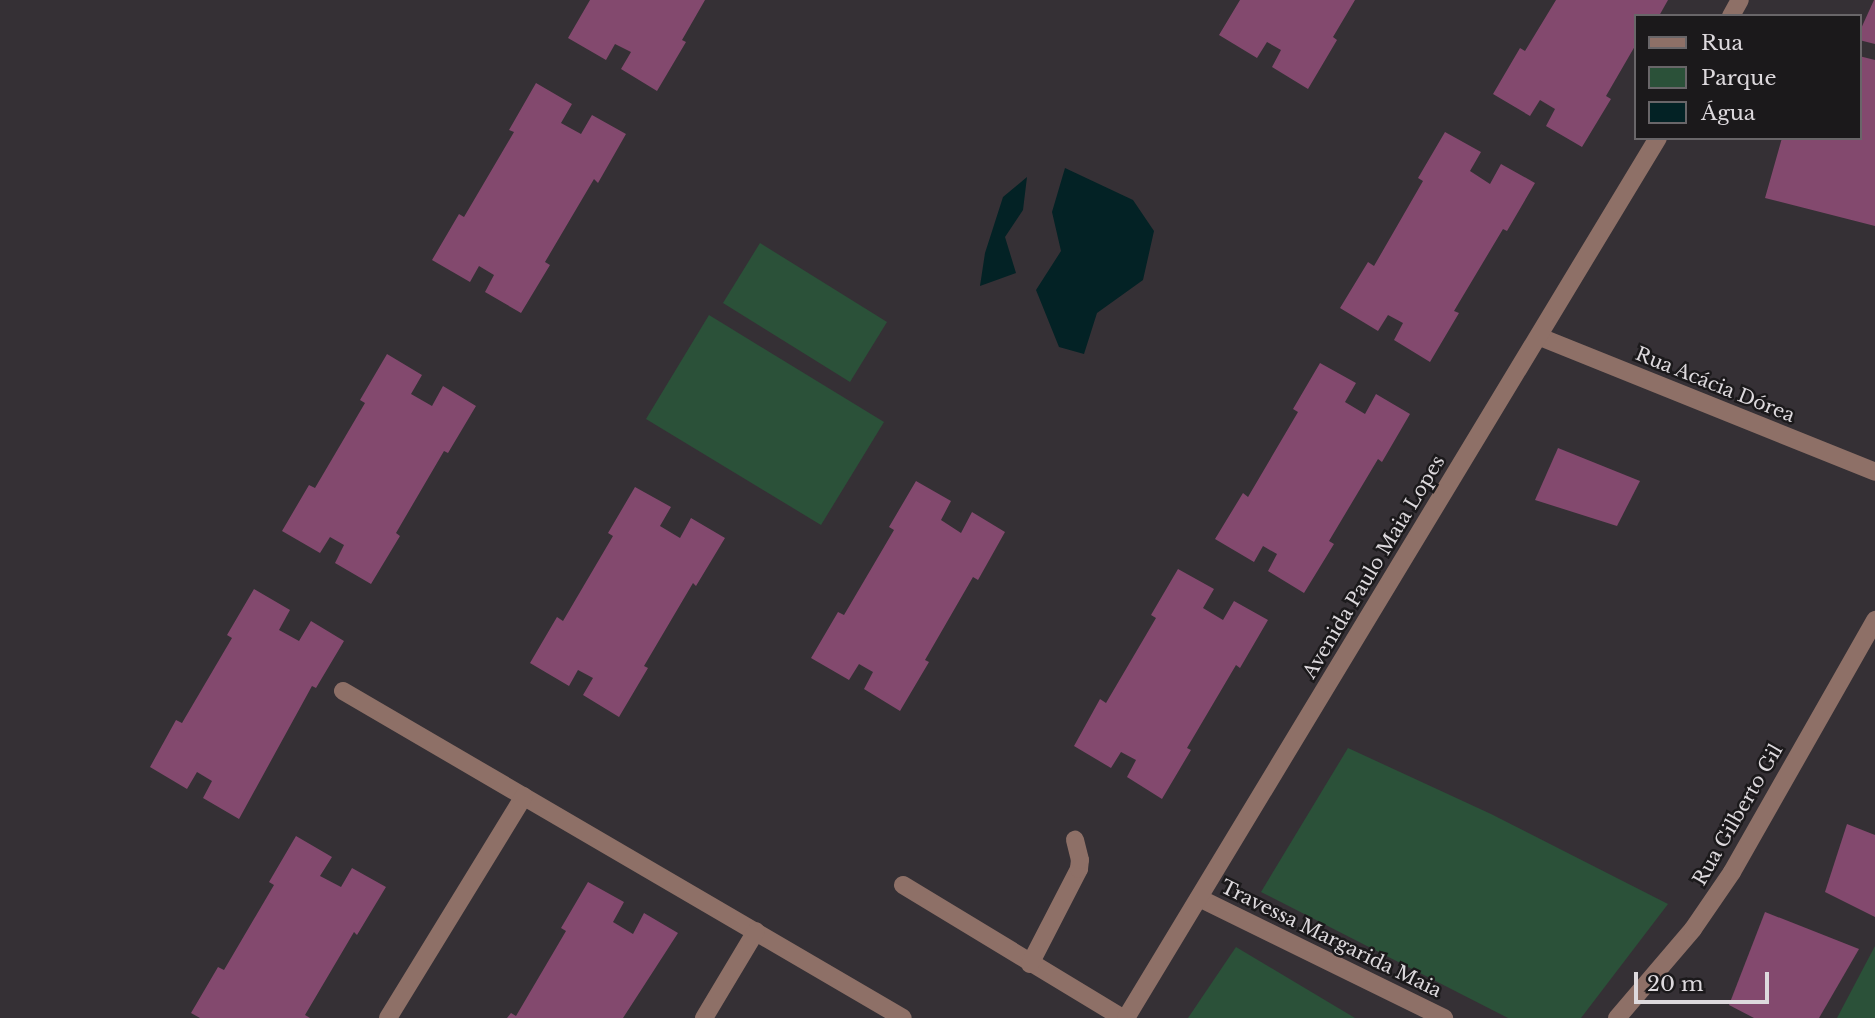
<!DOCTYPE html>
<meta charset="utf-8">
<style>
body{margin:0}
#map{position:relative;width:1875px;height:1018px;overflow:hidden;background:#353035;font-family:"Libre Baskerville",serif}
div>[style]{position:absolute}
.green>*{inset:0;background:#2b5139}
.water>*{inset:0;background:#032225}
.building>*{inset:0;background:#83496e}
.minor>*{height:18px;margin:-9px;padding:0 9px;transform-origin:9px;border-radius:9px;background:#8e7067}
span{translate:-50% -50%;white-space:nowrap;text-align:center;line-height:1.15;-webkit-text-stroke:5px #1b191b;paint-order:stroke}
.street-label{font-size:19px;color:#ddd9dd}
.legend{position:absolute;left:1634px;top:14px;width:228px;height:126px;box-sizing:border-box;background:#1b191b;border:2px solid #696669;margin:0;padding:9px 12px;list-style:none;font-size:21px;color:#ddd9dd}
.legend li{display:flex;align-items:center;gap:14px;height:35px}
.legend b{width:35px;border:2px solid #696669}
.scale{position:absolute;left:1634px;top:972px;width:135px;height:32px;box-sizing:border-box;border:4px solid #ddd9dd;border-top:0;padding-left:9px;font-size:21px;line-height:24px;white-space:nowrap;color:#ddd9dd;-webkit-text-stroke:5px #1b191b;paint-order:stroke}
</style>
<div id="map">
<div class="green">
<i style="clip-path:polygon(760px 243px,887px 322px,850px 382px,723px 303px)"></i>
<i style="clip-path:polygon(709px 315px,884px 422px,821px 525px,646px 419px)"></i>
<i style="clip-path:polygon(1348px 748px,1491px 814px,1668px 904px,1581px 1018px,1508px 1018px,1261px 892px)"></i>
<i style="clip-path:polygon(1875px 946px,1875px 1018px,1837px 1018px)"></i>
<i style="clip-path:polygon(1236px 947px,1355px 1018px,1188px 1018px)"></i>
</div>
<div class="water">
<i style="clip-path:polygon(1065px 168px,1133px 200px,1154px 231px,1143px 280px,1097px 313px,1084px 354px,1059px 347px,1036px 290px,1061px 251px,1052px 212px)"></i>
<i style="clip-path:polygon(1027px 177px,1023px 210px,1005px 237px,1016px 273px,980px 286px,985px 253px,1003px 197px)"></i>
</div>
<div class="building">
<i style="clip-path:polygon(590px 0,705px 0,682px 40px,686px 42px,657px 91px,621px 69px,631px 52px,615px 44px,606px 60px,568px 38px)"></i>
<i style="clip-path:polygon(1240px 0,1355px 0,1333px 37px,1337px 40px,1308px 89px,1272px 67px,1281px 50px,1267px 42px,1257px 58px,1219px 35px)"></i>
<i style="clip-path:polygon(1556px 0,1668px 0,1659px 16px,1635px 16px,1635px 46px,1606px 96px,1611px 99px,1582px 147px,1546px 126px,1555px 109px,1540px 100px,1530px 116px,1493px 94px,1520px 48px,1525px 51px)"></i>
<i style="clip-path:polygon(1874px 0,1875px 0,1875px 44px,1859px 40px,1859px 33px)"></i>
<i style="clip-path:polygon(1859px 56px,1875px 60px,1875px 226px,1765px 198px,1782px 138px,1859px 138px)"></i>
<i style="clip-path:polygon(536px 83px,572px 104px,561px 123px,581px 134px,592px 115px,626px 134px,598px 183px,594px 179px,545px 262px,550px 265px,521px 313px,485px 292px,494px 275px,479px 266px,470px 282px,432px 260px,459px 214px,464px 217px,514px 132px,509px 130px)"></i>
<i style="clip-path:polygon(1445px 132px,1481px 152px,1470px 171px,1490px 184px,1501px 164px,1535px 183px,1507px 231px,1503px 229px,1454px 311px,1459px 313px,1430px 362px,1394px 340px,1403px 323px,1388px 315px,1378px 331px,1340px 308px,1368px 262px,1374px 266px,1423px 181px,1418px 178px)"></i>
<i style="clip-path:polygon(387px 354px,422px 375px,411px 394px,432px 406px,443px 386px,476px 406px,448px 453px,444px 451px,396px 533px,400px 536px,371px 584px,335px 563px,344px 545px,330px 537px,320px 553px,282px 531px,309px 485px,315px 488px,365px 403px,360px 400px)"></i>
<i style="clip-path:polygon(1320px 363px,1356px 383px,1345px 402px,1365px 414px,1376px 394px,1410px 414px,1382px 462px,1378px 459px,1329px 541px,1334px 544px,1304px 593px,1268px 571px,1277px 554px,1263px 546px,1254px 562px,1215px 539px,1243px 493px,1248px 497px,1298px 412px,1293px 409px)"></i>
<i style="clip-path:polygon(1558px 448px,1640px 481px,1617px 526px,1535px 500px)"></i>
<i style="clip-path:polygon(916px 481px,951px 501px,941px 520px,961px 533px,972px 512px,1005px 532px,978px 580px,973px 577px,925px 660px,929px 662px,900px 711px,864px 689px,873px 672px,859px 664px,849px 680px,811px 658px,838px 612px,844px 615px,894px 530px,889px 527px)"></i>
<i style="clip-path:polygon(635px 487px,671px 507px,660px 526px,680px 538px,691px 518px,725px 538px,696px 586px,693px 583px,644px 666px,648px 668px,619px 717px,583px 695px,593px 678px,578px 670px,569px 686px,530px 663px,557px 617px,563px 621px,613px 536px,608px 533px)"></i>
<i style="clip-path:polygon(1178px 569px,1214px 589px,1203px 608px,1223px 620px,1234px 601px,1268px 620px,1240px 668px,1236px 665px,1187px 748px,1191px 750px,1162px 799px,1127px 777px,1136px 760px,1121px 752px,1111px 768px,1074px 746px,1100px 699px,1106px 703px,1156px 618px,1151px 615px)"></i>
<i style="clip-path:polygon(254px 589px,290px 610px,279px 630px,299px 641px,311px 621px,344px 641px,316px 688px,312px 686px,239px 819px,203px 798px,212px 781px,197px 772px,187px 789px,150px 767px,176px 720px,182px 723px,232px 638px,227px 635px)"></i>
<i style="clip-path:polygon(1847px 824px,1875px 835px,1875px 917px,1825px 892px)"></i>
<i style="clip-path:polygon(296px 836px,332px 857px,320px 876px,341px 887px,352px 868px,386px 887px,357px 935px,354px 932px,305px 1015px,310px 1018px,200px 1018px,191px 1013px,218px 967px,224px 970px,274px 885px,269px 882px)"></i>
<i style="clip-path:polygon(588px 882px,624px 902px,613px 922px,633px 934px,644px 913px,678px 933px,623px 1018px,507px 1018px,511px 1013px,516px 1016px,566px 931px,561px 928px)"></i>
<i style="clip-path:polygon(1765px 912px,1859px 949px,1819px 1018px,1754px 1018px,1729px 1005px)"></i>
</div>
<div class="minor">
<i style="left:1731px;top:16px;width:18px;rotate:-61deg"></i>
<i style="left:1540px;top:337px;width:361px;rotate:21.9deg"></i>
<i style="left:343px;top:691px;width:648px;rotate:30.28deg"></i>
<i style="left:903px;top:885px;width:257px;rotate:31.2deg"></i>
<i style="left:1199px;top:898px;width:273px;rotate:26.1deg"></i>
<i style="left:1030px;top:964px;width:107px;rotate:-62.7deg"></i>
<i style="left:1079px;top:869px;width:9px;rotate:-84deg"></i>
<i style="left:1080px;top:860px;width:21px;rotate:-104deg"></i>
<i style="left:388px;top:1018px;width:260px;rotate:-58.5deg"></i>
<i style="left:704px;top:1018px;width:101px;rotate:-59.1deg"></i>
<i style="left:1126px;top:1018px;width:1028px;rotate:-58.85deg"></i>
<i style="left:1617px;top:1018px;width:117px;rotate:-49.5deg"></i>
<i style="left:1693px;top:929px;width:69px;rotate:-55.6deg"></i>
<i style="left:1732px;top:872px;width:290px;rotate:-60.4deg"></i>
</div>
<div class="street-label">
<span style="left:1715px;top:385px;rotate:22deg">Rua Acácia Dórea</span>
<span style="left:1374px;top:567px;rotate:-59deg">Avenida Paulo Maia Lopes</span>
<span style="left:1738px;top:815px;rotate:-60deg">Rua Gilberto Gil</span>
<span style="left:1331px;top:939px;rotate:26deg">Travessa Margarida Maia</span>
</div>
<ul class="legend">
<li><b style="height:9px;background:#8e7067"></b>Rua</li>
<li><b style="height:19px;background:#2b5139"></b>Parque</li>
<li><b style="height:19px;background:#032225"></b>Água</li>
</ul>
<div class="scale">20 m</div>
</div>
